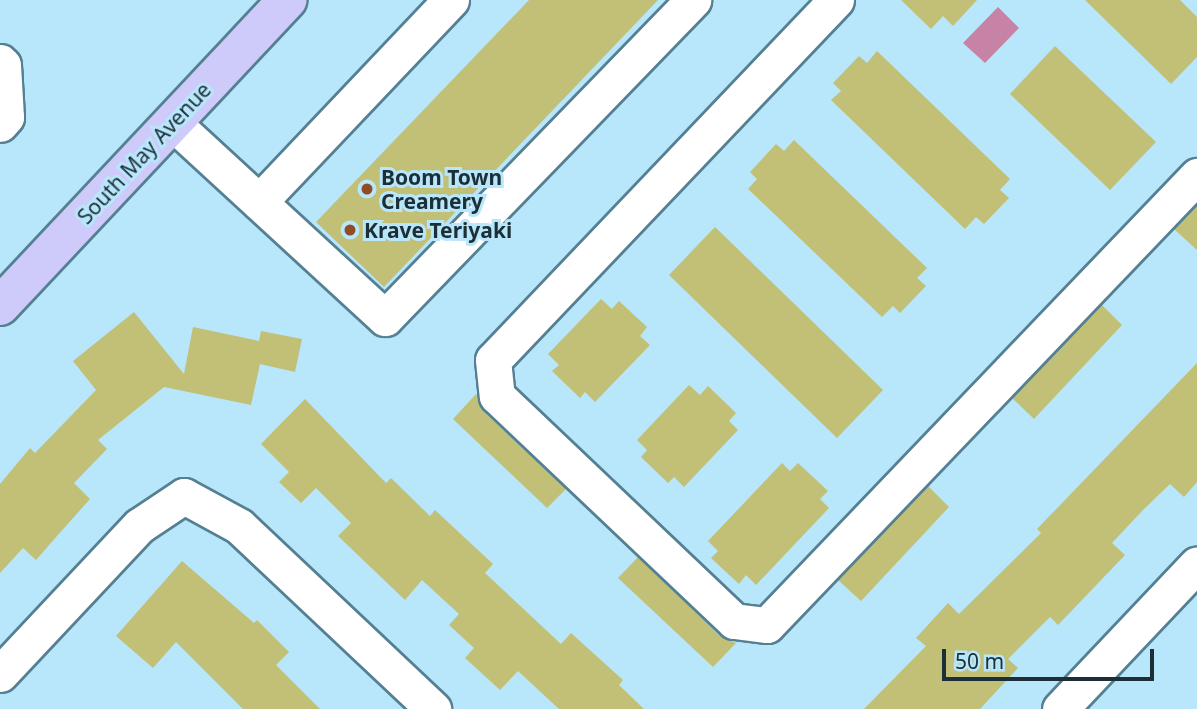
<!DOCTYPE html>
<style>
body{margin:0}
#map{position:relative;width:1197px;height:709px;overflow:hidden;background:#b8e6fb;font-family:"Noto Sans",sans-serif}
div>[style]{position:absolute}
.water>*{inset:0;background:#c783a6}
.building>*{inset:0;background:#c1c076}
.roads{filter:drop-shadow(2px 0 #558093) drop-shadow(-2px 0 #558093) drop-shadow(0 2px #558093) drop-shadow(0 -2px #558093)}
.minor>*{height:35px;margin:-17.5px;padding:0 17.5px;transform-origin:17.5px;border-radius:17.5px;background:#fff}
.major>*{height:38px;margin:-19px;padding:0 19px;transform-origin:19px;border-radius:19px;background:#cecafa}
.dots>*{width:19px;height:19px;translate:-50% -50%;box-sizing:border-box;border:4px solid #b8e6fb;border-radius:50%}
span{translate:-50% -50%;white-space:nowrap;text-align:center;line-height:1.15;-webkit-text-stroke:6px #b8e6fb;paint-order:stroke}
.street-label{font-size:21px;color:#1c2e36}
.poi-label{font-size:21px;color:#1c2e36;font-weight:700}
.left{translate:0 -50%;text-align:left}
.scale{position:absolute;left:942px;top:649px;width:212px;height:32px;box-sizing:border-box;border:4px solid #1c2e36;border-top:0;padding-left:9px;font-size:21px;line-height:24px;white-space:nowrap;color:#1c2e36;-webkit-text-stroke:5px #b8e6fb;paint-order:stroke}
</style>
<div id="map">
<div class="water">
<i style="clip-path:polygon(998px 7px,1019px 28px,985px 63px,963px 43px)"></i>
</div>
<div class="building">
<i style="clip-path:polygon(529px 0,658px 0,384px 287px,316px 222px)"></i>
<i style="clip-path:polygon(901px 0,977px 0,953px 26px,943px 16px,931px 29px)"></i>
<i style="clip-path:polygon(1085px 0,1180px 0,1197px 17px,1197px 57px,1171px 84px)"></i>
<i style="clip-path:polygon(1055px 46px,1156px 142px,1110px 190px,1010px 94px)"></i>
<i style="clip-path:polygon(877px 51px,1010px 179px,1000px 190px,1009px 198px,984px 224px,976px 217px,965px 229px,831px 100px,841px 91px,833px 83px,859px 56px,867px 63px)"></i>
<i style="clip-path:polygon(794px 140px,927px 268px,917px 278px,926px 286px,900px 313px,893px 306px,882px 317px,748px 189px,757px 179px,750px 172px,776px 144px,784px 151px)"></i>
<i style="clip-path:polygon(1197px 205px,1197px 250px,1174px 229px)"></i>
<i style="clip-path:polygon(715px 227px,883px 390px,837px 438px,669px 275px)"></i>
<i style="clip-path:polygon(601px 299px,612px 309px,619px 301px,647px 327px,640px 336px,650px 345px,595px 402px,585px 392px,580px 398px,552px 371px,559px 365px,548px 354px)"></i>
<i style="clip-path:polygon(1102px 305px,1122px 325px,1034px 419px,1012px 398px)"></i>
<i style="clip-path:polygon(134px 312px,184px 374px,193px 327px,259px 341px,261px 331px,302px 339px,295px 372px,260px 364px,251px 405px,164px 387px,98px 440px,107px 449px,74px 483px,90px 499px,57px 536px,36px 560px,23px 548px,0 573px,0 484px,30px 448px,35px 453px,96px 390px,73px 361px)"></i>
<i style="clip-path:polygon(1197px 363px,1197px 482px,1184px 497px,1170px 484px,1143px 510px,1112px 543px,1125px 555px,1058px 625px,1050px 617px,1008px 659px,1018px 668px,980px 709px,864px 709px,926px 646px,916px 638px,948px 603px,959px 614px,1041px 533px,1037px 529px)"></i>
<i style="clip-path:polygon(689px 385px,700px 395px,708px 386px,736px 413px,729px 421px,738px 430px,684px 487px,674px 477px,668px 483px,641px 457px,647px 450px,637px 440px)"></i>
<i style="clip-path:polygon(476px 394px,483px 411px,566px 489px,547px 508px,453px 419px)"></i>
<i style="clip-path:polygon(305px 399px,386px 483px,391px 478px,430px 516px,435px 510px,493px 564px,485px 573px,561px 644px,571px 633px,623px 680px,619px 685px,644px 709px,559px 709px,518px 671px,500px 690px,465px 658px,474px 648px,449px 625px,459px 614px,422px 580px,405px 600px,338px 536px,351px 523px,316px 488px,301px 503px,279px 482px,289px 472px,261px 444px)"></i>
<i style="clip-path:polygon(782px 463px,790px 471px,798px 463px,828px 491px,820px 499px,829px 508px,756px 585px,746px 575px,739px 584px,711px 558px,718px 551px,708px 541px)"></i>
<i style="clip-path:polygon(928px 486px,949px 507px,861px 601px,838px 580px)"></i>
<i style="clip-path:polygon(638px 557px,720px 636px,736px 643px,713px 667px,618px 578px)"></i>
<i style="clip-path:polygon(182px 561px,254px 623px,257px 620px,289px 652px,276px 665px,320px 709px,243px 709px,176px 642px,153px 668px,116px 636px)"></i>
</div>
<div class="roads">
<div class="minor">
<i style="left:836px;top:0;width:497px;rotate:133.6deg"></i>
<i style="left:493px;top:360px;width:36px;rotate:84deg"></i>
<i style="left:497px;top:396px;width:327px;rotate:43.5deg"></i>
<i style="left:734px;top:621px;width:33px;rotate:7deg"></i>
<i style="left:767px;top:625px;width:622px;rotate:-46.24deg"></i>
<i style="left:0;top:62px;width:4px;rotate:45deg"></i>
<i style="left:3px;top:65px;width:52px;rotate:86.7deg"></i>
<i style="left:6px;top:117px;width:9px;rotate:131deg"></i>
<i style="left:173px;top:123px;width:288px;rotate:42.6deg"></i>
<i style="left:385px;top:318px;width:443px;rotate:-45.9deg"></i>
<i style="left:259px;top:202px;width:279px;rotate:-46.5deg"></i>
<i style="left:0;top:674px;width:203px;rotate:-46.8deg"></i>
<i style="left:139px;top:526px;width:54px;rotate:-33.7deg"></i>
<i style="left:184px;top:496px;width:63px;rotate:28.6deg"></i>
<i style="left:239px;top:526px;width:267px;rotate:43.3deg"></i>
<i style="left:1060px;top:709px;width:199px;rotate:-46.6deg"></i>
</div>
<div class="major">
<i style="left:0;top:306px;width:420px;rotate:-46.8deg"></i>
</div>
</div>
<div class="dots">
<i style="left:367px;top:189px;background:#924c25"></i>
<i style="left:350px;top:230px;background:#924c25"></i>
</div>
<div class="street-label">
<span style="left:144px;top:153px;rotate:-47deg">South May Avenue</span>
</div>
<div class="poi-label">
<span class="left" style="left:381px;top:189px">Boom Town<br>Creamery</span>
<span class="left" style="left:364px;top:230px">Krave Teriyaki</span>
</div>
<div class="scale">50 m</div>
</div>
